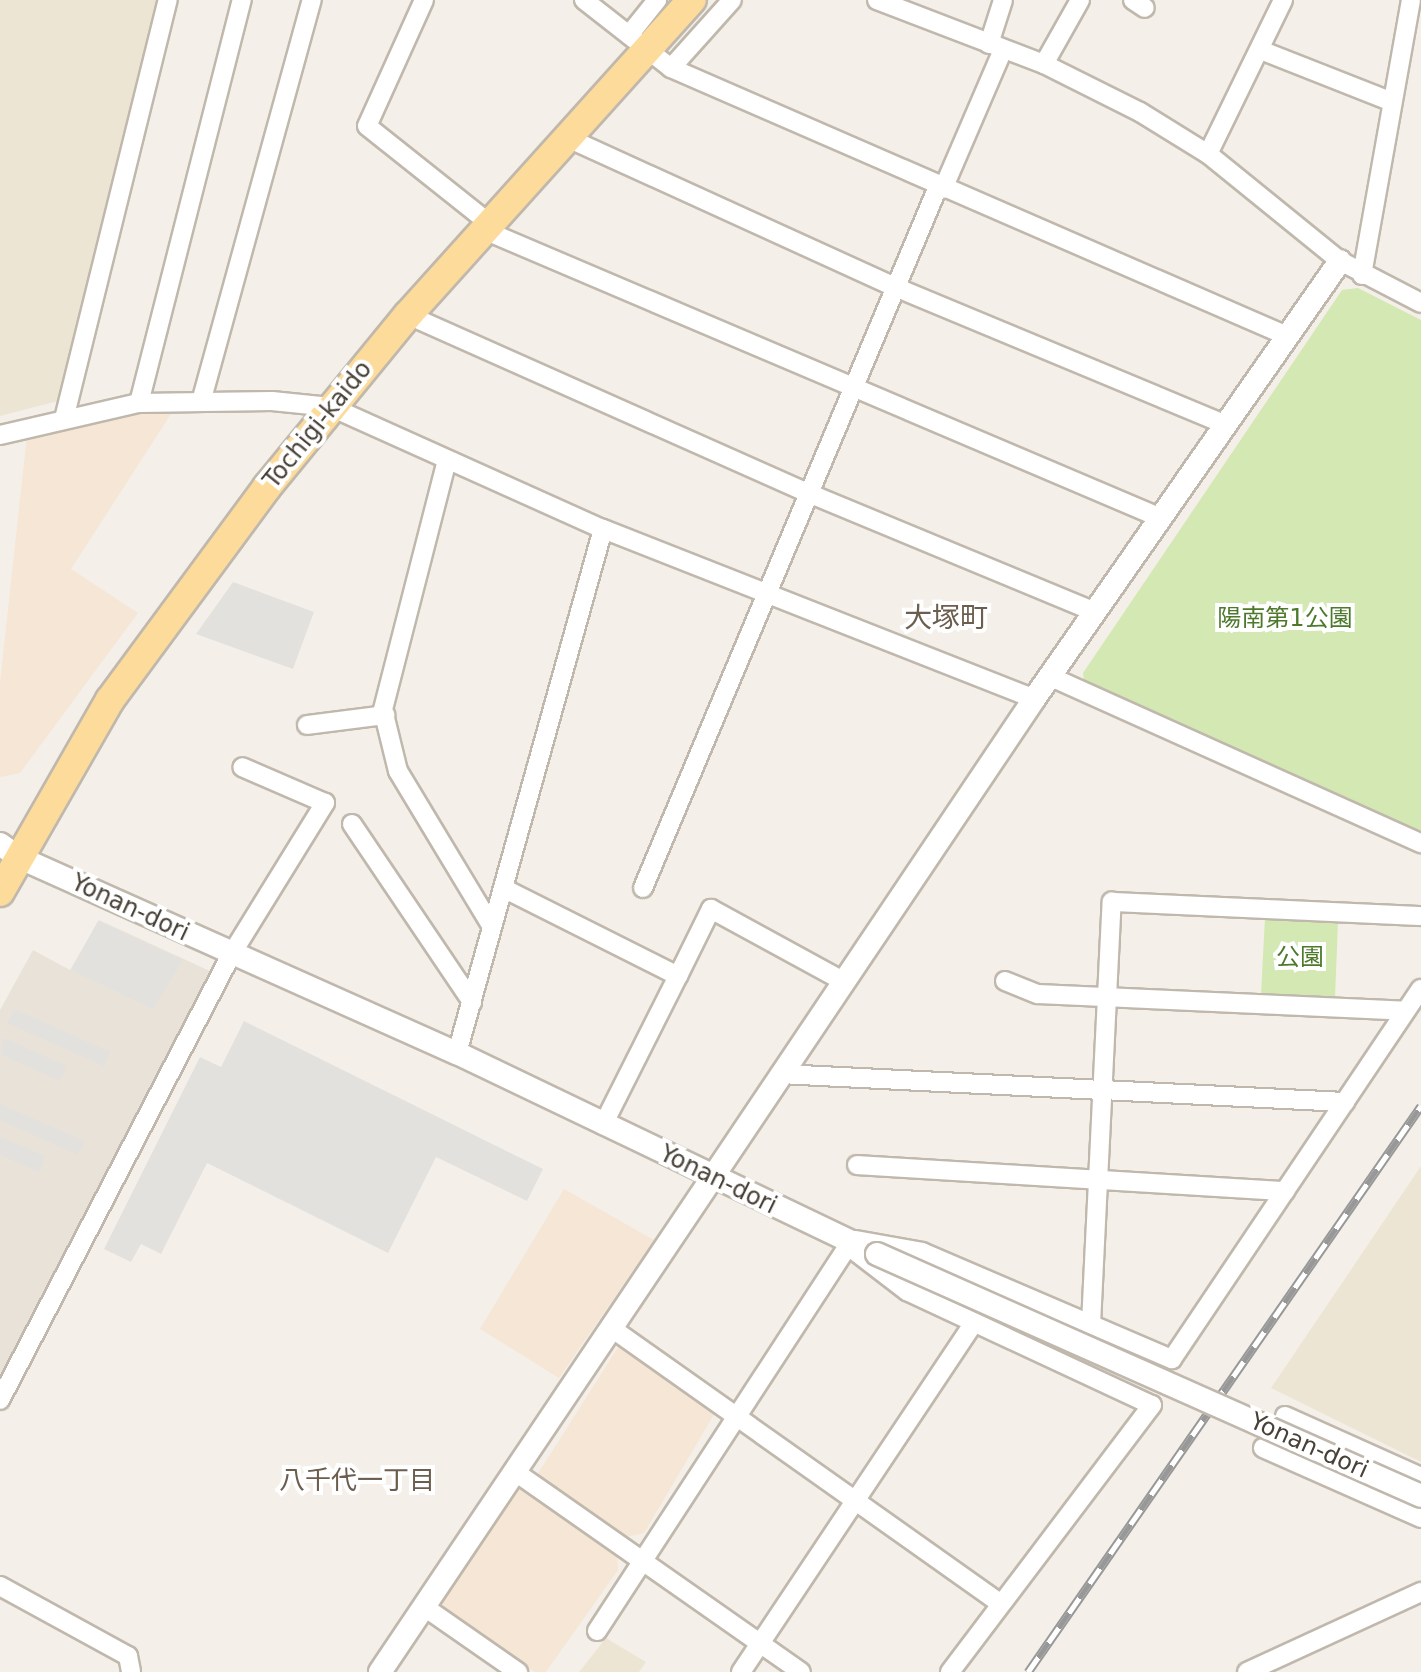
<!DOCTYPE html>
<meta charset="utf-8">
<style>
body{margin:0}
#map{position:relative;width:1421px;height:1672px;overflow:hidden;background:#f4f0e9;font-family:"DejaVu Sans","Noto Sans JP",sans-serif}
div>[style]{position:absolute}
.residential>*{inset:0;background:#e8e2d8}
.commercial>*{inset:0;background:#f5e6d5}
.education>*{inset:0;background:#ede5d4}
.green>*{inset:0;background:#d3e8b3}
.parking>*{inset:0;background:#e3e1de}
.roads{filter:drop-shadow(2px 0 #c0b8ac) drop-shadow(-2px 0 #c0b8ac) drop-shadow(0 2px #c0b8ac) drop-shadow(0 -2px #c0b8ac)}
.minor>*{height:18px;margin:-9px;padding:0 9px;transform-origin:9px;border-radius:9px;background:#fff}
.tertiary>*{height:22px;margin:-11px;padding:0 11px;transform-origin:11px;border-radius:11px;background:#fff}
.primary>*{height:28px;margin:-14px;padding:0 14px;transform-origin:14px;border-radius:14px;background:#fcdb9b}
.rail>*{height:9px;margin-top:-4.5px;transform-origin:0;background:repeating-linear-gradient(90deg,#fff 0 18px,#989898 0 36px);box-sizing:border-box;border-block:2px solid #989898}
.bridges{filter:drop-shadow(2px 0 #c0b8ac) drop-shadow(-2px 0 #c0b8ac) drop-shadow(0 2px #c0b8ac) drop-shadow(0 -2px #c0b8ac)}
.tertiary-bridge>*{height:22px;margin:-11px;padding:0 11px;transform-origin:11px;border-radius:11px;background:#fff}
span{translate:-50% -50%;white-space:nowrap;text-align:center;line-height:1.15;-webkit-text-stroke:8px #fff;paint-order:stroke}
.street-label{font-size:24px;color:#484138}
.park-label{font-size:24px;color:#4d792b}
.neighbourhood-label{font-size:26px;color:#6b5e4f}
.quarter-label{font-size:28px;color:#6b5e4f}
</style>
<div id="map">
<div class="residential">
<i style="clip-path:polygon(99px 920px,212px 972px,0 1385px,0 1010px,33px 950px,70px 970px)"></i>
</div>
<div class="commercial">
<i style="clip-path:polygon(137px 413px,171px 414px,71px 569px,138px 613px,20px 773px,0 777px,0 683px,27px 435px)"></i>
<i style="clip-path:polygon(564px 1189px,654px 1240px,559px 1378px,480px 1329px)"></i>
<i style="clip-path:polygon(622px 1341px,718px 1408px,644px 1533px,626px 1537px,537px 1475px)"></i>
<i style="clip-path:polygon(517px 1483px,617px 1552px,618px 1570px,546px 1672px,535px 1672px,443px 1609px,442px 1594px)"></i>
</div>
<div class="education">
<i style="clip-path:polygon(0 0,157px 0,62px 400px,0 416px)"></i>
<i style="clip-path:polygon(1421px 1166px,1421px 1462px,1271px 1388px)"></i>
<i style="clip-path:polygon(606px 1638px,646px 1662px,639px 1672px,579px 1672px)"></i>
</div>
<div class="green">
<i style="clip-path:polygon(1358px 288px,1421px 320px,1421px 833px,1084px 681px,1083px 673px,1342px 290px)"></i>
<i style="clip-path:polygon(1265px 918px,1338px 922px,1335px 998px,1261px 994px)"></i>
</div>
<div class="parking">
<i style="clip-path:polygon(233px 582px,314px 612px,293px 669px,196px 634px)"></i>
<i style="clip-path:polygon(98px 921px,183px 960px,153px 1009px,71px 970px)"></i>
<i style="clip-path:polygon(14px 1009px,110px 1052px,104px 1066px,7px 1023px)"></i>
<i style="clip-path:polygon(244px 1021px,543px 1169px,527px 1201px,436px 1157px,388px 1253px,207px 1163px,161px 1254px,141px 1244px,131px 1262px,104px 1249px,200px 1057px,221px 1067px)"></i>
<i style="clip-path:polygon(4px 1038px,67px 1066px,60px 1081px,0 1054px)"></i>
<i style="clip-path:polygon(0 1104px,84px 1141px,78px 1155px,0 1120px)"></i>
<i style="clip-path:polygon(0 1137px,45px 1156px,39px 1172px,0 1155px)"></i>
</div>
<div class="roads">
<div class="minor">
<i style="left:424px;top:0;width:138px;rotate:114.3deg"></i>
<i style="left:367px;top:126px;width:157px;rotate:38.5deg"></i>
<i style="left:584px;top:0;width:110px;rotate:38deg"></i>
<i style="left:671px;top:68px;width:672px;rotate:23.51deg"></i>
<i style="left:877px;top:0;width:179px;rotate:21deg"></i>
<i style="left:1044px;top:64px;width:107px;rotate:26.6deg"></i>
<i style="left:1140px;top:112px;width:80px;rotate:31.7deg"></i>
<i style="left:1208px;top:154px;width:170px;rotate:39deg"></i>
<i style="left:1340px;top:261px;width:91px;rotate:27.4deg"></i>
<i style="left:1133px;top:0;width:14px;rotate:34deg"></i>
<i style="left:629px;top:35px;width:45px;rotate:-51.3deg"></i>
<i style="left:989px;top:44px;width:46px;rotate:-72.3deg"></i>
<i style="left:1263px;top:51px;width:136px;rotate:21.5deg"></i>
<i style="left:1044px;top:64px;width:73px;rotate:-60.6deg"></i>
<i style="left:671px;top:68px;width:91px;rotate:-48.1deg"></i>
<i style="left:570px;top:139px;width:357px;rotate:24.5deg"></i>
<i style="left:895px;top:287px;width:359px;rotate:22.6deg"></i>
<i style="left:1208px;top:154px;width:171px;rotate:-64deg"></i>
<i style="left:943px;top:189px;width:151px;rotate:-66.7deg"></i>
<i style="left:484px;top:230px;width:736px;rotate:23.05deg"></i>
<i style="left:1362px;top:275px;width:279px;rotate:-79.9deg"></i>
<i style="left:408px;top:315px;width:438px;rotate:24deg"></i>
<i style="left:808px;top:493px;width:312px;rotate:22.5deg"></i>
<i style="left:201px;top:402px;width:417px;rotate:-74.6deg"></i>
<i style="left:139px;top:403px;width:416px;rotate:-75.7deg"></i>
<i style="left:64px;top:419px;width:432px;rotate:-76.1deg"></i>
<i style="left:0;top:435px;width:143px;rotate:-13deg"></i>
<i style="left:139px;top:403px;width:133px;rotate:-0.9deg"></i>
<i style="left:272px;top:401px;width:59px;rotate:5.8deg"></i>
<i style="left:331px;top:407px;width:298px;rotate:24.2deg"></i>
<i style="left:603px;top:529px;width:463px;rotate:21.5deg"></i>
<i style="left:447px;top:460px;width:258px;rotate:104.4deg"></i>
<i style="left:383px;top:710px;width:63px;rotate:76.2deg"></i>
<i style="left:398px;top:771px;width:182px;rotate:58.9deg"></i>
<i style="left:1051px;top:677px;width:406px;rotate:24.2deg"></i>
<i style="left:307px;top:725px;width:79px;rotate:-7.3deg"></i>
<i style="left:352px;top:824px;width:215px;rotate:56deg"></i>
<i style="left:503px;top:888px;width:196px;rotate:26.7deg"></i>
<i style="left:678px;top:976px;width:75px;rotate:-63.8deg"></i>
<i style="left:711px;top:909px;width:150px;rotate:28.6deg"></i>
<i style="left:643px;top:888px;width:761px;rotate:-67.18deg"></i>
<i style="left:1005px;top:981px;width:35px;rotate:22deg"></i>
<i style="left:1038px;top:994px;width:368px;rotate:2.6deg"></i>
<i style="left:457px;top:1053px;width:544px;rotate:-74.43deg"></i>
<i style="left:780px;top:1074px;width:566px;rotate:2.84deg"></i>
<i style="left:603px;top:1125px;width:167px;rotate:-63.3deg"></i>
<i style="left:857px;top:1165px;width:429px;rotate:3.5deg"></i>
<i style="left:856px;top:1240px;width:67px;rotate:10.3deg"></i>
<i style="left:922px;top:1252px;width:272px;rotate:23.2deg"></i>
<i style="left:1172px;top:1359px;width:446px;rotate:-56.1deg"></i>
<i style="left:847px;top:1245px;width:76px;rotate:37.5deg"></i>
<i style="left:907px;top:1291px;width:270px;rotate:25deg"></i>
<i style="left:1152px;top:1405px;width:335px;rotate:127.1deg"></i>
<i style="left:1091px;top:1324px;width:423px;rotate:-87.2deg"></i>
<i style="left:1112px;top:902px;width:309px;rotate:2.6deg"></i>
<i style="left:610px;top:1327px;width:479px;rotate:35.3deg"></i>
<i style="left:0;top:1400px;width:501px;rotate:-62.57deg"></i>
<i style="left:231px;top:955px;width:179px;rotate:-58.3deg"></i>
<i style="left:325px;top:803px;width:90px;rotate:-156.6deg"></i>
<i style="left:1285px;top:1416px;width:149px;rotate:24.2deg"></i>
<i style="left:1263px;top:1448px;width:173px;rotate:23.9deg"></i>
<i style="left:514px;top:1471px;width:350px;rotate:35deg"></i>
<i style="left:0;top:1586px;width:146px;rotate:28.7deg"></i>
<i style="left:128px;top:1656px;width:16px;rotate:79deg"></i>
<i style="left:423px;top:1606px;width:116px;rotate:34.8deg"></i>
<i style="left:597px;top:1631px;width:460px;rotate:-56.9deg"></i>
<i style="left:741px;top:1672px;width:420px;rotate:-56.3deg"></i>
<i style="left:1247px;top:1672px;width:192px;rotate:-24.7deg"></i>
</div>
<div class="tertiary">
<i style="left:0;top:844px;width:22px;rotate:36deg"></i>
<i style="left:18px;top:857px;width:481px;rotate:24.1deg"></i>
<i style="left:457px;top:1053px;width:466px;rotate:25.6deg"></i>
<i style="left:380px;top:1672px;width:1172px;rotate:-56.09deg"></i>
<i style="left:1034px;top:699px;width:534px;rotate:-55.06deg"></i>
</div>
<div class="primary">
<i style="left:0;top:892px;width:221px;rotate:-60.2deg"></i>
<i style="left:110px;top:700px;width:265px;rotate:-53.6deg"></i>
<i style="left:267px;top:487px;width:222px;rotate:-50.7deg"></i>
<i style="left:408px;top:315px;width:424px;rotate:-48deg"></i>
</div>
</div>
<div class="rail">
<i style="left:1028px;top:1672px;width:689px;rotate:-55.23deg"></i>
</div>
<div class="bridges">
<div class="tertiary-bridge">
<i style="left:877px;top:1254px;width:595px;rotate:23.98deg"></i>
</div>
</div>
<div class="street-label">
<span style="left:318px;top:425px;rotate:-51deg">Tochigi-kaido</span>
<span style="left:130px;top:908px;rotate:25deg">Yonan-dori</span>
<span style="left:718px;top:1180px;rotate:26deg">Yonan-dori</span>
<span style="left:1309px;top:1446px;rotate:24deg">Yonan-dori</span>
</div>
<div class="park-label">
<span style="left:1285px;top:619px">陽南第1公園</span>
<span style="left:1300px;top:958px">公園</span>
</div>
<div class="neighbourhood-label">
<span style="left:357px;top:1481px">八千代一丁目</span>
</div>
<div class="quarter-label">
<span style="left:946px;top:618px">大塚町</span>
</div>
</div>
